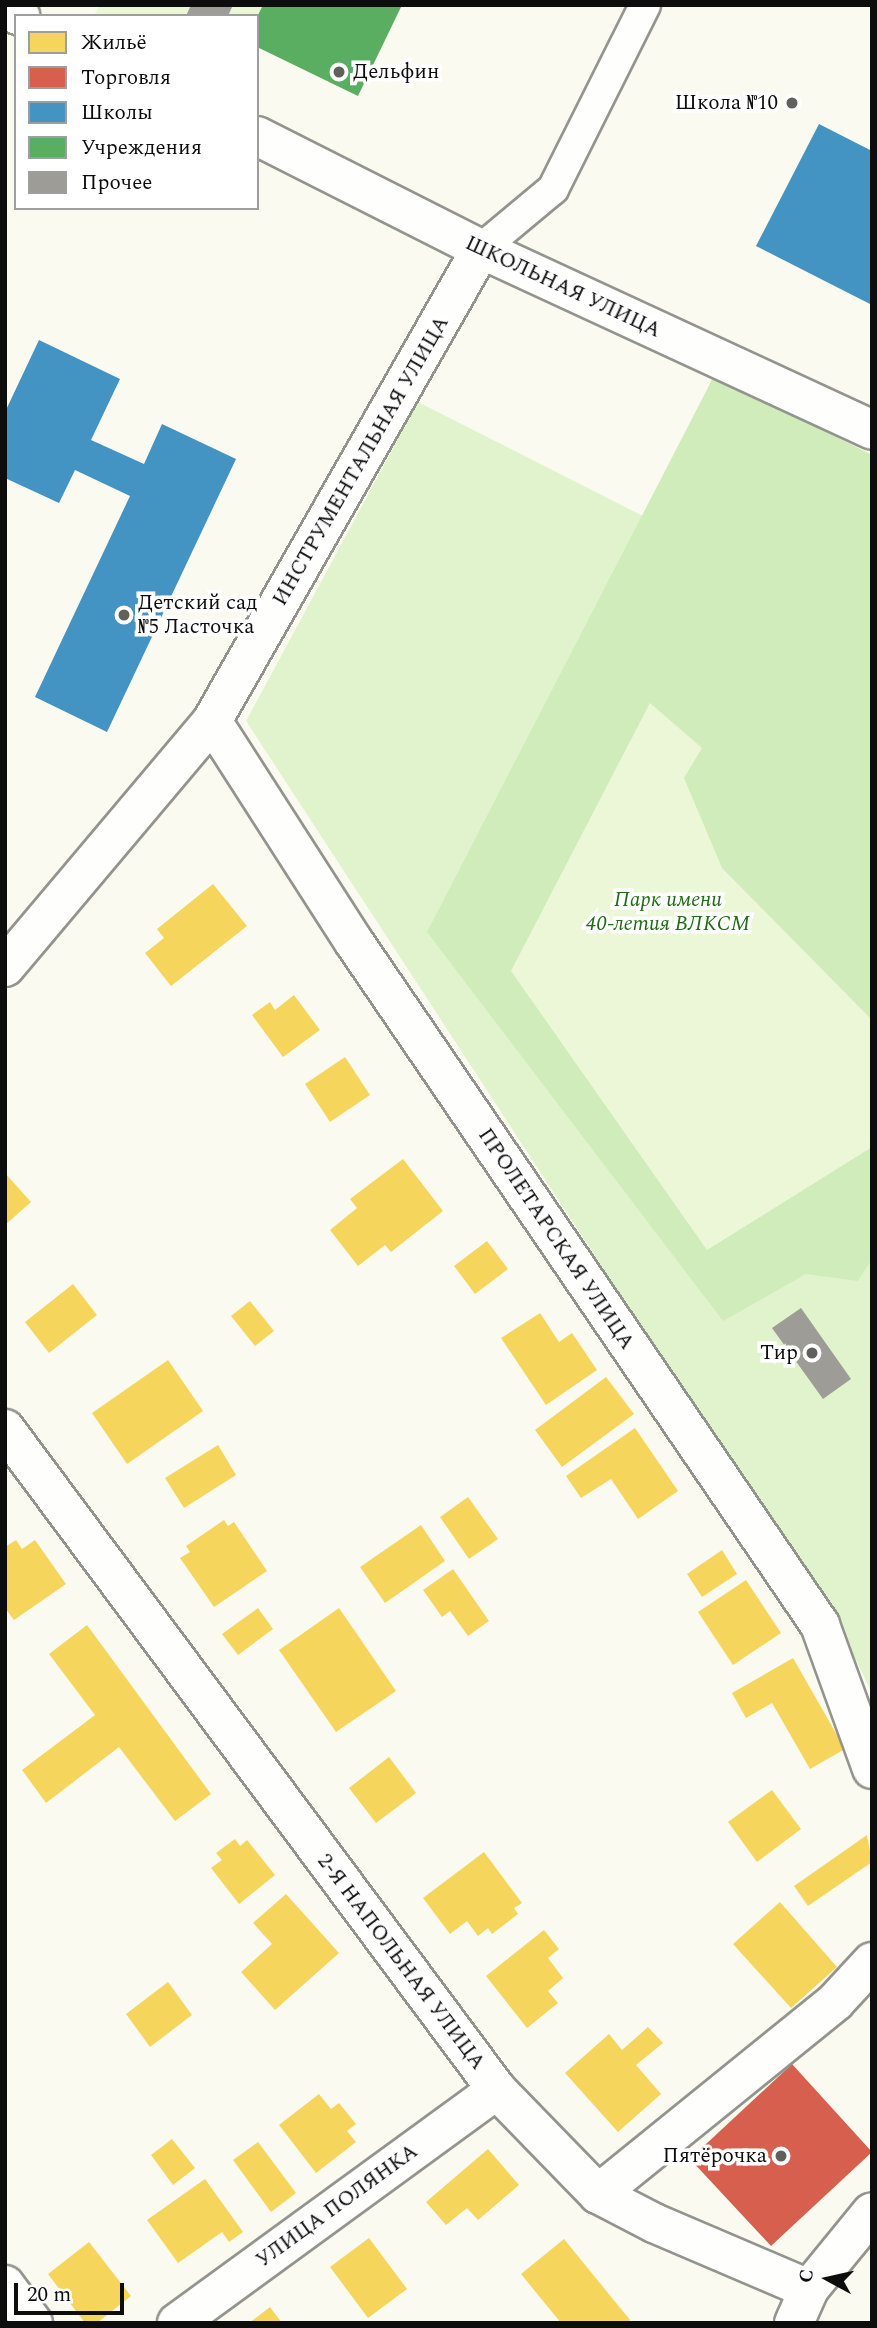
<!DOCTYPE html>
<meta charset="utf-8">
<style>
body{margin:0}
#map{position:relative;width:877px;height:2328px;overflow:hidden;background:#fbfaf0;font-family:Spectral,serif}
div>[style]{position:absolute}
.green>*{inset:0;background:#e1f3cd}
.forest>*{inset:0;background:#d0ecbb}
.pitch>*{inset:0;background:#ecf7d8}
.homes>*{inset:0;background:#f6d55c}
.shops>*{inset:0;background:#d6604d}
.schools>*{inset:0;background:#4393c3}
.public>*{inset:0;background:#5aae61}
.building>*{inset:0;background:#9e9c96}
.roads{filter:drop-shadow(2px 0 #94948f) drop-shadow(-2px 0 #94948f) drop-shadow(0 2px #94948f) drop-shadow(0 -2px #94948f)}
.pedestrian>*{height:30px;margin:-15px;padding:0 15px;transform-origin:15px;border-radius:15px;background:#fefefd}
.minor>*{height:38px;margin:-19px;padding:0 19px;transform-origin:19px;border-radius:19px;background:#fefefd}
.dots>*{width:19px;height:19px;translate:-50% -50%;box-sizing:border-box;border:4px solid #fff;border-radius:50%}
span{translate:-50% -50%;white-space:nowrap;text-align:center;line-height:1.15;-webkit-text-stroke:7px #fff;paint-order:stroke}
.poi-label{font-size:21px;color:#0d0d0d}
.left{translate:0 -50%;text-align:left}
.right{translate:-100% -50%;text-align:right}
.street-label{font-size:21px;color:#0d0d0d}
.park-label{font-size:21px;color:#216b16;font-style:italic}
.frame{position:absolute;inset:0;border:7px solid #0d0d0d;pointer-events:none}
.legend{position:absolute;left:14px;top:14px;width:245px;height:196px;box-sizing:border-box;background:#fff;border:2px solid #9e9e9e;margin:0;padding:9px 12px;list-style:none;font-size:21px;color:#0d0d0d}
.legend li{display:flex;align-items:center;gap:14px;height:35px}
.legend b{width:35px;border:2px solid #9e9e9e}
.north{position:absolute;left:793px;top:2244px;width:70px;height:70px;-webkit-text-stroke:5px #fff;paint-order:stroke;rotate:278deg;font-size:19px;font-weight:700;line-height:28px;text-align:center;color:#0d0d0d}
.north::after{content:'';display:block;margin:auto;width:24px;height:32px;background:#0d0d0d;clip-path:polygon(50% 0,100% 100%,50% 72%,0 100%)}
.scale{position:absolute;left:14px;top:2283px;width:110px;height:32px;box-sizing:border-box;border:4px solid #0d0d0d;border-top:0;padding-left:9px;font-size:21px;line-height:24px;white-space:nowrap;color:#0d0d0d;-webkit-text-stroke:5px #fff;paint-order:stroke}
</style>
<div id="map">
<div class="green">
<i style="clip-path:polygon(714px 376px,872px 455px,872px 1693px,833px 1613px,777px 1535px,246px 721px,418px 402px,643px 516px)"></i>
</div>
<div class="forest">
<i style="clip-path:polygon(714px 376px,872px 455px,872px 1259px,858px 1281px,806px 1274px,723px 1321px,427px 932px)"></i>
</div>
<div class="pitch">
<i style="clip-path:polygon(99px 5px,263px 5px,257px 17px,94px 16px)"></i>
<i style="clip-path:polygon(650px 703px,702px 748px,684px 778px,722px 868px,872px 1020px,872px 1147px,707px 1250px,511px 971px)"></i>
</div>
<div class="homes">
<i style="clip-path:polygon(213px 884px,247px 926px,171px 986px,145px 953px,164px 938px,157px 929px)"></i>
<i style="clip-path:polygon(294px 995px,320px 1030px,283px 1057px,252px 1015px,270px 1002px,275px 1010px)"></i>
<i style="clip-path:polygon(345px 1057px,370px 1095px,330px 1122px,305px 1084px)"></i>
<i style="clip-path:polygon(403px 1159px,443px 1211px,391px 1252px,385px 1245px,358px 1266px,330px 1230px,357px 1208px,350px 1199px)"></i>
<i style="clip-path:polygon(5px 1173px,31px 1202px,5px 1225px)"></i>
<i style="clip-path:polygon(487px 1241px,508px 1269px,475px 1294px,454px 1266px)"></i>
<i style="clip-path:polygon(73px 1284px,97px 1315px,49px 1353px,25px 1322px)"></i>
<i style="clip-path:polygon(250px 1301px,274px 1331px,255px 1346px,231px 1316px)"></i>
<i style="clip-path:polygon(540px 1313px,559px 1342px,572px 1333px,597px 1370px,546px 1405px,501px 1338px)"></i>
<i style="clip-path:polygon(168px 1360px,203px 1411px,127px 1464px,92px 1413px)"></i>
<i style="clip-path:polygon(606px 1377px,634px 1414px,562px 1467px,535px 1430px)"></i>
<i style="clip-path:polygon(635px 1428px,678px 1491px,638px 1519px,611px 1479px,581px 1498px,566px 1476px)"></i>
<i style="clip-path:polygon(218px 1445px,236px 1475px,184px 1508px,165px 1478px)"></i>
<i style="clip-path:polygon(468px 1497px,498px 1539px,469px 1559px,440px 1517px)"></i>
<i style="clip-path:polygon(224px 1520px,228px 1526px,234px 1522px,267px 1571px,214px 1607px,180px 1558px,190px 1552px,186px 1546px)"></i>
<i style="clip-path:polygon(421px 1525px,445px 1561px,385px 1603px,360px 1567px)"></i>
<i style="clip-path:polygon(16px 1540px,22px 1549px,35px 1540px,66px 1584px,14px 1620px,5px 1608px,5px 1547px)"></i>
<i style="clip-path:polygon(722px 1550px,737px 1574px,702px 1597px,687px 1574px)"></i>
<i style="clip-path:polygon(453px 1569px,489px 1621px,468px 1636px,450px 1611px,442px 1617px,423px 1590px)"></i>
<i style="clip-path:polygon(746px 1580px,781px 1633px,733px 1665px,698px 1612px)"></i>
<i style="clip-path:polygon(258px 1608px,273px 1629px,238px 1655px,222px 1634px)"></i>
<i style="clip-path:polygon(339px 1608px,396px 1691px,336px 1732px,279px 1650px)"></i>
<i style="clip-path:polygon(87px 1625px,211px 1794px,175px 1821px,119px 1747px,46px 1803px,22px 1770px,95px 1715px,49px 1654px)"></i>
<i style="clip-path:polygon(793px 1658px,845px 1749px,810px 1769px,772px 1703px,746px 1718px,732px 1693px)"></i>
<i style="clip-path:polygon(389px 1757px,416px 1793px,376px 1823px,349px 1788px)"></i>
<i style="clip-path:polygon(772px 1790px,801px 1829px,757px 1862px,728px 1822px)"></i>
<i style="clip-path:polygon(867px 1835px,872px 1862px,808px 1906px,794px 1886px)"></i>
<i style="clip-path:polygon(235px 1839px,240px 1846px,247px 1840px,275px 1875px,239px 1904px,211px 1868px,222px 1860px,216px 1853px)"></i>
<i style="clip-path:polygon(484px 1852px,522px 1903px,514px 1908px,518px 1914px,492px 1934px,488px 1928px,478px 1936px,467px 1921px,450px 1934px,423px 1898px)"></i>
<i style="clip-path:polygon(286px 1894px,339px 1953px,275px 2010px,241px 1972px,272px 1944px,253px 1923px)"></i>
<i style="clip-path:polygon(780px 1902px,837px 1967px,791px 2008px,733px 1944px)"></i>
<i style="clip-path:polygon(544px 1930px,559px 1949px,548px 1958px,563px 1978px,548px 1991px,558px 2003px,527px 2028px,486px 1976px)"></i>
<i style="clip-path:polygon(168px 1982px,192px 2015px,150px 2047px,126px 2014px)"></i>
<i style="clip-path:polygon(648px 2027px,663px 2043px,636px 2065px,661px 2094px,618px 2132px,565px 2073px,609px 2034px,622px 2050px)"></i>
<i style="clip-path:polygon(319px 2094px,331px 2109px,339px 2103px,356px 2124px,347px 2131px,356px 2142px,316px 2173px,279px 2125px)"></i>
<i style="clip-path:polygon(172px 2139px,195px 2168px,173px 2185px,151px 2155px)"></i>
<i style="clip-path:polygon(258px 2142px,296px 2193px,271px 2212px,233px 2160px)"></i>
<i style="clip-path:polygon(488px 2149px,519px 2185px,478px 2220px,467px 2208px,446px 2225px,426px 2202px)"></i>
<i style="clip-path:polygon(205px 2179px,243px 2232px,229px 2242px,222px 2232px,178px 2263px,147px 2220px)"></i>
<i style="clip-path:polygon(369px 2238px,407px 2289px,368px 2318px,330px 2267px)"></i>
<i style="clip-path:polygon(564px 2239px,630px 2320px,628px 2323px,561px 2323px,521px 2274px)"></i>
<i style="clip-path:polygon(89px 2242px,131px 2296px,97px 2323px,85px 2323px,48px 2274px)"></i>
<i style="clip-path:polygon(270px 2307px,282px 2323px,249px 2323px)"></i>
</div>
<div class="shops">
<i style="clip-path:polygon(792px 2064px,872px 2152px,771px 2246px,690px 2159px)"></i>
</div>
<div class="schools">
<i style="clip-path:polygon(819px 124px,872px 151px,872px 305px,756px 246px)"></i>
<i style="clip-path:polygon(39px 340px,120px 379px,91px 440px,144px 464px,162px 424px,236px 459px,107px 732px,35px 697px,130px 496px,75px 470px,59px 503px,5px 478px,5px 412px)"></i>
</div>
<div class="public">
<i style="clip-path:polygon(263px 5px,402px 5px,358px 96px,257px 47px,257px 17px)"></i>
</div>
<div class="building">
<i style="clip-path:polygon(191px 5px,233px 5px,228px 16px,186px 16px)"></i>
<i style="clip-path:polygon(801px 1308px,851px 1379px,823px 1399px,772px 1328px)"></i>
</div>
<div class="roads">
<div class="pedestrian">
<i style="left:481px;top:249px;width:94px;rotate:-39.8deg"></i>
<i style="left:553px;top:189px;width:206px;rotate:-63.4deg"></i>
</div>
<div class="minor">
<i style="left:5px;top:9px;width:17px;rotate:25deg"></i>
<i style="left:257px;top:136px;width:251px;rotate:26.8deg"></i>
<i style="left:481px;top:249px;width:431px;rotate:24.8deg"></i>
<i style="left:212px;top:721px;width:263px;rotate:57.3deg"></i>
<i style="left:354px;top:942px;width:827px;rotate:55.69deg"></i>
<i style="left:820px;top:1625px;width:153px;rotate:70.1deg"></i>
<i style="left:5px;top:967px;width:322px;rotate:-49.9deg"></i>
<i style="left:212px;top:721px;width:543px;rotate:-60.32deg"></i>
<i style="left:5px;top:1429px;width:824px;rotate:53.34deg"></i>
<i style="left:497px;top:2090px;width:145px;rotate:45.8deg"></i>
<i style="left:598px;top:2194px;width:306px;rotate:-39deg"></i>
<i style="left:836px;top:2001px;width:53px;rotate:-47.3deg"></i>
<i style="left:598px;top:2194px;width:63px;rotate:27.4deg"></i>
<i style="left:654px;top:2223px;width:168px;rotate:23.1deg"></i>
<i style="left:5px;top:2285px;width:47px;rotate:53.6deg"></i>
<i style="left:177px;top:2323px;width:396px;rotate:-36.1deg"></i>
<i style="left:794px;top:2323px;width:37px;rotate:-66deg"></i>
<i style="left:809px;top:2289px;width:99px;rotate:-50.7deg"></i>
</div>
</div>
<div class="dots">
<i style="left:339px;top:72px;background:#60605c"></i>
<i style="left:792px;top:103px;background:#60605c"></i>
<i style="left:124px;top:615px;background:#60605c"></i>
<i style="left:812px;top:1353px;background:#60605c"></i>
<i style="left:781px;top:2156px;background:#60605c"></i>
</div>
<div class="poi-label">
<span class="left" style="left:353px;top:72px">Дельфин</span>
<span class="right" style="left:778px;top:103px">Школа №10</span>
<span class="left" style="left:138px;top:615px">Детский сад<br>№5 Ласточка</span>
<span class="right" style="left:798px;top:1353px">Тир</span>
<span class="right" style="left:767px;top:2156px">Пятёрочка</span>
</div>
<div class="street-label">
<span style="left:563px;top:287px;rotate:25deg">ШКОЛЬНАЯ УЛИЦА</span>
<span style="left:361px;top:461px;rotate:-60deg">ИНСТРУМЕНТАЛЬНАЯ УЛИЦА</span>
<span style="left:556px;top:1239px;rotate:56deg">ПРОЛЕТАРСКАЯ УЛИЦА</span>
<span style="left:401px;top:1962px;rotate:53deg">2-Я НАПОЛЬНАЯ УЛИЦА</span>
<span style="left:337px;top:2206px;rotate:-36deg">УЛИЦА ПОЛЯНКА</span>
</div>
<div class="park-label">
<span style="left:668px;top:912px">Парк имени<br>40-летия ВЛКСМ</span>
</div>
<div class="frame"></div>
<ul class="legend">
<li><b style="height:19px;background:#f6d55c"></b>Жильё</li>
<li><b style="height:19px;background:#d6604d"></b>Торговля</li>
<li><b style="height:19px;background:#4393c3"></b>Школы</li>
<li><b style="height:19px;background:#5aae61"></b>Учреждения</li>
<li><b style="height:19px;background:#9e9c96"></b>Прочее</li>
</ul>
<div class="north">С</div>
<div class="scale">20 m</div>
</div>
